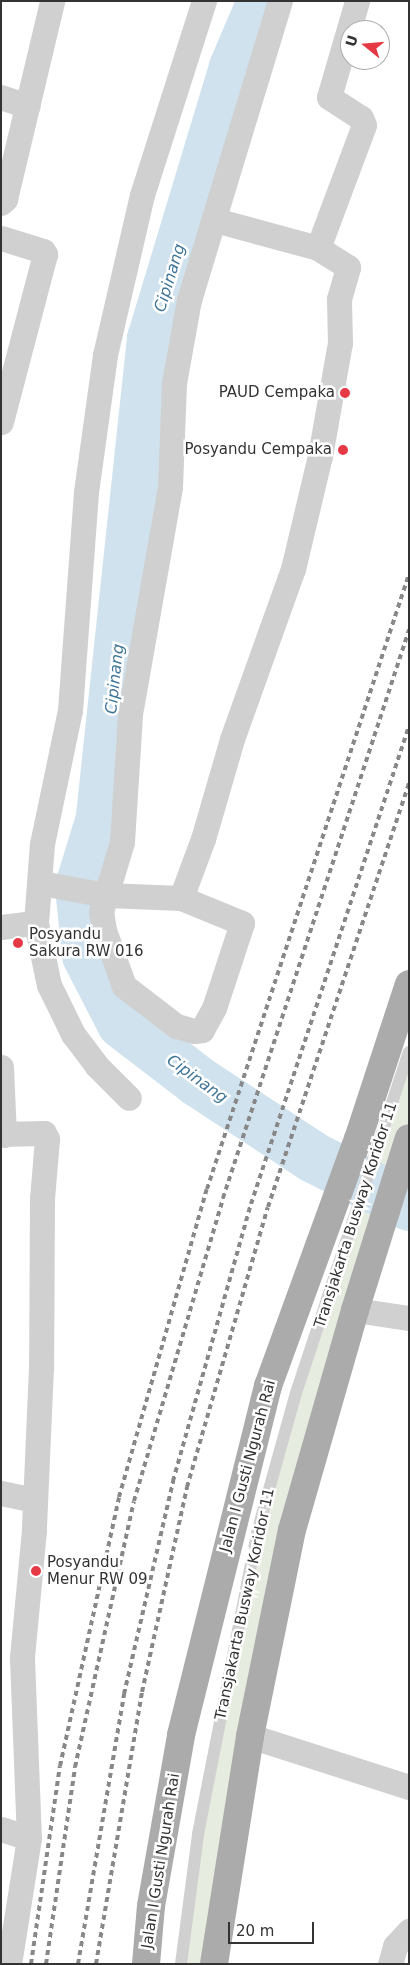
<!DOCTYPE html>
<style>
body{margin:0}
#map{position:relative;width:410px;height:1965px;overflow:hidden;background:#fff;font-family:"DejaVu Sans",sans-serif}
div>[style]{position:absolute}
.green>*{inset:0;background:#e6ecdf}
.river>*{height:51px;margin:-25.5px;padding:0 25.5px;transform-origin:25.5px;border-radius:25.5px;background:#cfe2ee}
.lane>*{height:12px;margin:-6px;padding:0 6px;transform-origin:6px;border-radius:6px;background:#d0d0d0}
.street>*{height:25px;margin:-12.5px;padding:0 12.5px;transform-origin:12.5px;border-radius:12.5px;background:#d0d0d0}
.primary>*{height:28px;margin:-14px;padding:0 14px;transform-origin:14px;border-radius:14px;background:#ababab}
.rail>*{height:4px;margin-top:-2px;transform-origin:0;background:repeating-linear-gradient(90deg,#888 0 5px,transparent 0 9px)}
.dots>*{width:14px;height:14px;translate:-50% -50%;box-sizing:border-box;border:2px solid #fff;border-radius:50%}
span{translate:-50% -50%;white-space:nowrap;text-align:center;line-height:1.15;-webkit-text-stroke:5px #fff;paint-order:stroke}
.poi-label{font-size:15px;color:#333}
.right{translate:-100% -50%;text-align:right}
.left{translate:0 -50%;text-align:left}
.street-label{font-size:15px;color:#333}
.water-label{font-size:16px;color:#3f7597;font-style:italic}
.frame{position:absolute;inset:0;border:2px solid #333;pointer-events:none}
.north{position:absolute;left:340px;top:20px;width:50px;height:50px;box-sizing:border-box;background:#fff;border:1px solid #adadad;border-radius:50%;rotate:287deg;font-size:14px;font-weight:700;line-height:20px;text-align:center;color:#333}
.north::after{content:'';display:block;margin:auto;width:18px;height:22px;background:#e63946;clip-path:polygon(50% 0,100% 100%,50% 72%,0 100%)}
.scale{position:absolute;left:228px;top:1922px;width:86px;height:22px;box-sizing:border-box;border:2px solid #333;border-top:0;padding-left:6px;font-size:15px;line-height:18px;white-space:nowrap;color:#333;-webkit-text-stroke:4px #fff;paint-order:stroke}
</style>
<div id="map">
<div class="green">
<i style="clip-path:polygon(409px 1051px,409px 1138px,292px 1530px,214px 1964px,182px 1964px,198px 1834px,258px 1529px)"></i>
</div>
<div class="river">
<i style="left:262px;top:1px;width:72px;rotate:113deg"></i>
<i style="left:234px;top:67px;width:283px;rotate:106.8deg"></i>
<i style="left:152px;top:338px;width:486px;rotate:96.1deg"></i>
<i style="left:100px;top:821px;width:68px;rotate:107.1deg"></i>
<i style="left:80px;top:886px;width:69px;rotate:84.2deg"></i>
<i style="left:87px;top:955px;width:76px;rotate:62.8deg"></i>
<i style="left:122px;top:1023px;width:97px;rotate:37.5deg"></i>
<i style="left:199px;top:1082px;width:136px;rotate:33.3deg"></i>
<i style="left:313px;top:1157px;width:107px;rotate:26.6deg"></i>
</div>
<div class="lane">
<i style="left:181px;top:1964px;width:131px;rotate:-82.5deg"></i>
<i style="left:198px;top:1834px;width:311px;rotate:-78.9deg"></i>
<i style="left:258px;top:1529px;width:141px;rotate:-74.4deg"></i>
<i style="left:296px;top:1393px;width:359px;rotate:-71.7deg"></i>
</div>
<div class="street">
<i style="left:1px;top:97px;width:28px;rotate:19deg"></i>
<i style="left:1px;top:203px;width:6px;rotate:-45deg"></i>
<i style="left:5px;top:199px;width:204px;rotate:-76.6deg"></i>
<i style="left:215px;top:220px;width:107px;rotate:15.2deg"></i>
<i style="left:1px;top:238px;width:44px;rotate:17.2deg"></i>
<i style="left:43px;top:251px;width:4px;rotate:56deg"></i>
<i style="left:45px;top:254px;width:174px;rotate:104.7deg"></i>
<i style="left:41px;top:883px;width:66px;rotate:10.5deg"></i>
<i style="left:106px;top:895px;width:55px;rotate:-73.2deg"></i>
<i style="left:122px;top:842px;width:128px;rotate:-86.4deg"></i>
<i style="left:130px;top:714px;width:230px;rotate:-80deg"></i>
<i style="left:170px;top:487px;width:104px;rotate:-87.8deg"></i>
<i style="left:174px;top:383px;width:84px;rotate:-79.8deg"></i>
<i style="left:189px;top:300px;width:313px;rotate:-73.1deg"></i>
<i style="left:106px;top:895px;width:75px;rotate:2.3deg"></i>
<i style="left:181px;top:898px;width:66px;rotate:22.3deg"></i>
<i style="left:242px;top:923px;width:89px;rotate:108.2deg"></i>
<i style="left:214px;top:1008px;width:25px;rotate:119deg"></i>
<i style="left:202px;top:1030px;width:8px;rotate:173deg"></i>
<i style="left:194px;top:1031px;width:19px;rotate:-164deg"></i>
<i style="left:176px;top:1026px;width:66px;rotate:-142.4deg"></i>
<i style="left:124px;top:986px;width:59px;rotate:-109.7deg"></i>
<i style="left:104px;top:930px;width:18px;rotate:-99deg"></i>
<i style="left:101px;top:912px;width:18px;rotate:-74deg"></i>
<i style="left:181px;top:898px;width:63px;rotate:-69.6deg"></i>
<i style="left:203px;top:839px;width:104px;rotate:-73.8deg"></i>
<i style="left:232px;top:739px;width:181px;rotate:-70.3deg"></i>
<i style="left:293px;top:569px;width:116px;rotate:-76.6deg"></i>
<i style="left:320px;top:456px;width:115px;rotate:-80deg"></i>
<i style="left:340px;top:343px;width:44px;rotate:-91.3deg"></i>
<i style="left:339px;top:299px;width:33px;rotate:-74deg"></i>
<i style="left:348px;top:267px;width:36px;rotate:-148deg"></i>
<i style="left:318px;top:248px;width:131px;rotate:-69.5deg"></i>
<i style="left:364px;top:125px;width:8px;rotate:-113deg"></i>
<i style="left:361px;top:118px;width:38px;rotate:-147deg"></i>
<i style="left:329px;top:97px;width:100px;rotate:-73.7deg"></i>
<i style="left:36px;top:923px;width:63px;rotate:78.2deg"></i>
<i style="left:49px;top:985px;width:55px;rotate:63.9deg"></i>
<i style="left:73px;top:1034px;width:40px;rotate:53deg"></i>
<i style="left:97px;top:1066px;width:45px;rotate:45deg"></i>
<i style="left:1px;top:927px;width:35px;rotate:-7deg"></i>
<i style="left:36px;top:923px;width:79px;rotate:-85.7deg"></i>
<i style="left:42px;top:844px;width:137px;rotate:-78.2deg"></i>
<i style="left:70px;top:710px;width:219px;rotate:-85.8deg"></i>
<i style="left:86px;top:492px;width:138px;rotate:-82.1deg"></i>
<i style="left:105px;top:355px;width:164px;rotate:-77deg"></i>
<i style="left:142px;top:195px;width:204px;rotate:-72.3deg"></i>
<i style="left:1px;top:1067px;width:68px;rotate:87.5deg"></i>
<i style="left:1px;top:1134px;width:43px;rotate:-1.3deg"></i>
<i style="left:44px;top:1133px;width:7px;rotate:63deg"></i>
<i style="left:47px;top:1139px;width:59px;rotate:94.8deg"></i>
<i style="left:42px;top:1198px;width:169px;rotate:90.3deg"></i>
<i style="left:41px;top:1367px;width:163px;rotate:92.5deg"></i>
<i style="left:34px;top:1530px;width:129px;rotate:95.4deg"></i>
<i style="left:22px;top:1658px;width:180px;rotate:87.8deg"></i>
<i style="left:29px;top:1838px;width:128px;rotate:99deg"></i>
<i style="left:355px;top:1310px;width:55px;rotate:8.4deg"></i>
<i style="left:1px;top:1493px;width:34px;rotate:12deg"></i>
<i style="left:250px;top:1736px;width:167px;rotate:17.8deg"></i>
<i style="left:1px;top:1829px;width:29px;rotate:18deg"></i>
<i style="left:390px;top:1964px;width:19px;rotate:-74deg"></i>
<i style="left:395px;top:1946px;width:21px;rotate:-47deg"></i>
</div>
<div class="primary">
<i style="left:146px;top:1964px;width:58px;rotate:-85.1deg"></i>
<i style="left:151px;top:1906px;width:174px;rotate:-80deg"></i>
<i style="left:181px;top:1735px;width:360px;rotate:-76deg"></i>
<i style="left:268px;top:1386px;width:263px;rotate:-70deg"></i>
<i style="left:358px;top:1139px;width:163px;rotate:-71.8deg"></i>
<i style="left:214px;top:1964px;width:231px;rotate:-81deg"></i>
<i style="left:250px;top:1736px;width:210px;rotate:-78.5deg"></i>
<i style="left:292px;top:1530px;width:229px;rotate:-74deg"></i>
<i style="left:355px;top:1310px;width:180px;rotate:-72.6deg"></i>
</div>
<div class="rail">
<i style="left:31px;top:1964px;width:200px;rotate:-81.7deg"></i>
<i style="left:60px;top:1766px;width:275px;rotate:-77.6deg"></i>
<i style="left:119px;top:1497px;width:320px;rotate:-74.1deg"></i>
<i style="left:207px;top:1189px;width:647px;rotate:-71.82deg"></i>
<i style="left:46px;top:1964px;width:199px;rotate:-81.6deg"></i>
<i style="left:75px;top:1767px;width:272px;rotate:-77.5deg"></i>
<i style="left:134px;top:1501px;width:316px;rotate:-73.6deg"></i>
<i style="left:223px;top:1198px;width:598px;rotate:-71.87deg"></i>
<i style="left:78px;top:1964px;width:274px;rotate:-80.3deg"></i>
<i style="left:124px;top:1694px;width:219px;rotate:-77deg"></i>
<i style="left:173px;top:1481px;width:288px;rotate:-74.3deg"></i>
<i style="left:251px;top:1204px;width:503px;rotate:-71.71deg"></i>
<i style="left:96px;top:1964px;width:276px;rotate:-80.4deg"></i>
<i style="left:142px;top:1692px;width:210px;rotate:-77.6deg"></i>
<i style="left:187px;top:1487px;width:291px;rotate:-73.9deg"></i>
<i style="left:268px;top:1207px;width:447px;rotate:-71.6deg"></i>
</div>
<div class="dots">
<i style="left:345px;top:393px;background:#e63946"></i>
<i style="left:343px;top:450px;background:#e63946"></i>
<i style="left:18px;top:943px;background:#e63946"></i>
<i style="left:36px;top:1571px;background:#e63946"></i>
</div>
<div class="poi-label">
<span class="right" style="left:335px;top:393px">PAUD Cempaka</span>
<span class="right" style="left:332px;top:450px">Posyandu Cempaka</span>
<span class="left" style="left:29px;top:943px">Posyandu<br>Sakura RW 016</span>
<span class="left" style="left:47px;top:1571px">Posyandu<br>Menur RW 09</span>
</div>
<div class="street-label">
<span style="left:356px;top:1215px;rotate:-72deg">Transjakarta Busway Koridor 11</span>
<span style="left:248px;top:1466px;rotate:-75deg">Jalan I Gusti Ngurah Rai</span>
<span style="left:245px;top:1604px;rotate:-78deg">Transjakarta Busway Koridor 11</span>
<span style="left:161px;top:1861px;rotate:-81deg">Jalan I Gusti Ngurah Rai</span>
</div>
<div class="water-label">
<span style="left:170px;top:278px;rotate:-73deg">Cipinang</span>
<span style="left:115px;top:679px;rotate:-84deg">Cipinang</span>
<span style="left:197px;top:1079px;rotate:36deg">Cipinang</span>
</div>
<div class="frame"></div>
<div class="north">U</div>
<div class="scale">20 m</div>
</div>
